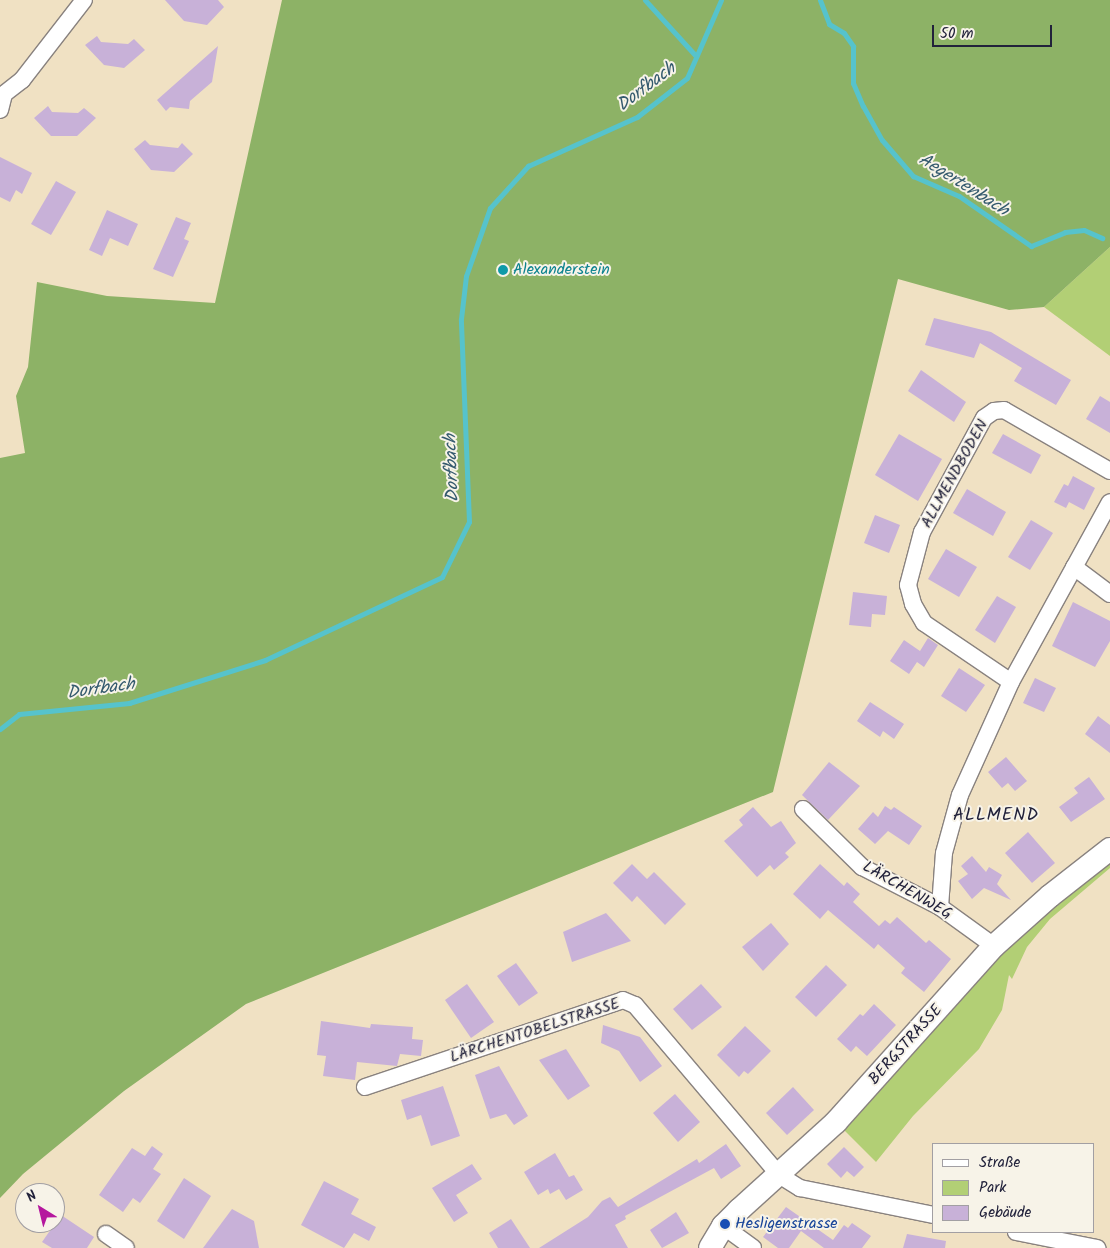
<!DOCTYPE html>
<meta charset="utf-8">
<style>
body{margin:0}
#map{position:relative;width:1110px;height:1248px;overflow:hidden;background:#f0e1c3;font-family:Kalam,sans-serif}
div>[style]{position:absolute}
.green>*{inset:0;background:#b2cf75}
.forest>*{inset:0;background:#8db266}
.stream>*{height:5px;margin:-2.5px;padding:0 2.5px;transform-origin:2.5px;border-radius:2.5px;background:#56c3cc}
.building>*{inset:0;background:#c8b1d8}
.roads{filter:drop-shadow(1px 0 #89827f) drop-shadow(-1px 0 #89827f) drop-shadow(0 1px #89827f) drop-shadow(0 -1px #89827f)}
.street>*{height:16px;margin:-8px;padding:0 8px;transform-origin:8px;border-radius:8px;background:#fff}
.secondary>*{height:22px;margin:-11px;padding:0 11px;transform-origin:11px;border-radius:11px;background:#fff}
.dots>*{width:14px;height:14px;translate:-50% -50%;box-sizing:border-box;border:2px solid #f7f3e8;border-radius:50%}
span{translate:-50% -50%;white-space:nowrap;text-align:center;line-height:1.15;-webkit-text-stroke:4px #f7f3e8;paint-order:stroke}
.culture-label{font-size:16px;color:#0d838f}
.left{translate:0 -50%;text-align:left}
.street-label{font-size:16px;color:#22223b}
.transit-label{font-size:16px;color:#164399}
.water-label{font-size:18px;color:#345a6e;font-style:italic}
.neighbourhood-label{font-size:18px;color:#22223b;letter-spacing:1px}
.legend{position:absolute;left:932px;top:1143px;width:162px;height:90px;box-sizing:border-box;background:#f7f3e8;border:1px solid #a29fa3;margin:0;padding:6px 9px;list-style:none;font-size:15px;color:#22223b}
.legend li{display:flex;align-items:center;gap:10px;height:25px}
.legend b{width:25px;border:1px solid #a29fa3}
.north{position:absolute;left:15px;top:1183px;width:50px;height:50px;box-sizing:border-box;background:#f7f3e8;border:1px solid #a29fa3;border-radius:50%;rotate:324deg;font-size:14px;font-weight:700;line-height:20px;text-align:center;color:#22223b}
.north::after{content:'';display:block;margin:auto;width:18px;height:22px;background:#b5179e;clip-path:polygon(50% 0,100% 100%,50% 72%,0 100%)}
.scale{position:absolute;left:932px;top:25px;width:120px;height:22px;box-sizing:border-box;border:2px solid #22223b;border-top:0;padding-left:6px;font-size:15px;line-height:18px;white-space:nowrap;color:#22223b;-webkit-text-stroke:4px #f7f3e8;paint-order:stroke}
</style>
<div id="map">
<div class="green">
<i style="clip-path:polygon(1110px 247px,1110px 356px,1044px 307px)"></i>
<i style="clip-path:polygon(1110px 859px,1110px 868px,1050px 919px,1027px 947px,1012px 979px,1009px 975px,1002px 1010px,979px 1049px,913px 1116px,876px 1162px,836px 1122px,994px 946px)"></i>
</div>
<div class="forest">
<i style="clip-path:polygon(282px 0,1110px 0,1110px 247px,1044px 307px,1009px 310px,898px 279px,773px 792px,246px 1004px,124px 1091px,23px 1174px,0 1198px,0 458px,25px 453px,16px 396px,28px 367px,37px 282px,107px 296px,215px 303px)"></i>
</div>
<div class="stream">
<i style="left:645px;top:0;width:76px;rotate:47.7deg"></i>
<i style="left:820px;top:0;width:26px;rotate:69deg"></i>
<i style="left:829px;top:24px;width:17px;rotate:31deg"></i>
<i style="left:844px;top:33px;width:16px;rotate:55deg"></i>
<i style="left:853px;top:46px;width:37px;rotate:90deg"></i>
<i style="left:853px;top:83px;width:25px;rotate:67deg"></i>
<i style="left:863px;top:106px;width:39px;rotate:61deg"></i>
<i style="left:882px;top:140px;width:48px;rotate:49.3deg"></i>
<i style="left:913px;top:176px;width:50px;rotate:23.5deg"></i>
<i style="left:959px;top:196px;width:88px;rotate:34.8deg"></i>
<i style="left:1031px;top:246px;width:37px;rotate:-22deg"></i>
<i style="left:1065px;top:232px;width:19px;rotate:-6deg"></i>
<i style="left:1084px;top:230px;width:20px;rotate:24deg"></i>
<i style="left:0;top:729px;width:24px;rotate:-38deg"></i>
<i style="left:19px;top:714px;width:111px;rotate:-5.7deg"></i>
<i style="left:129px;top:703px;width:143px;rotate:-17.5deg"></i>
<i style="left:265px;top:660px;width:195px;rotate:-25.1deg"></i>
<i style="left:442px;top:577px;width:61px;rotate:-63.9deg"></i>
<i style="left:469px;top:522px;width:203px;rotate:-92.3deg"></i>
<i style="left:461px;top:319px;width:43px;rotate:-83.4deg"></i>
<i style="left:466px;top:276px;width:72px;rotate:-70.6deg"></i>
<i style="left:490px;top:208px;width:57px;rotate:-47.9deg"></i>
<i style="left:528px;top:166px;width:120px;rotate:-24.2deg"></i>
<i style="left:637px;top:117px;width:63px;rotate:-38deg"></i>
<i style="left:687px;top:78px;width:85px;rotate:-66.4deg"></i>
</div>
<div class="building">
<i style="clip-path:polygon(165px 0,218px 0,224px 7px,207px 25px,184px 21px)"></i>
<i style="clip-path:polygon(97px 36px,101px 42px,128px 44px,134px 39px,145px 50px,124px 68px,104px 65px,85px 45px)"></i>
<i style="clip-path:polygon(218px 46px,212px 82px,190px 101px,189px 109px,170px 107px,166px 111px,157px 100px)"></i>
<i style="clip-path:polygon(48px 106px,52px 112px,78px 113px,84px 108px,96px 118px,77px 136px,51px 136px,34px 118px)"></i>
<i style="clip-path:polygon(145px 140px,150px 145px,178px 148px,182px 143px,193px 154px,174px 172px,151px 170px,134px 149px)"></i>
<i style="clip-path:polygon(0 157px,32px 173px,22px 194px,16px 190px,10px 202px,0 197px)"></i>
<i style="clip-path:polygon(56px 181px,76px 192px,51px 235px,31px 224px)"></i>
<i style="clip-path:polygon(107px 210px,138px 224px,128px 246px,110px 238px,102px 256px,89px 250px)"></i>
<i style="clip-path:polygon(176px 217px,191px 223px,184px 239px,189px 241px,173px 277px,153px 269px)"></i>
<i style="clip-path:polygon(934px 318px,991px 332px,1071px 380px,1056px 405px,1014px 381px,1022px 368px,980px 343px,974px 358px,925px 345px)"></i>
<i style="clip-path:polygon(921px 370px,966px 402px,954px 422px,908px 391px)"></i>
<i style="clip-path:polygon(1100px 396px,1110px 402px,1110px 433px,1086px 419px)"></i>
<i style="clip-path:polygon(899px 434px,942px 459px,918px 501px,875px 475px)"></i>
<i style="clip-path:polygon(1003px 434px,1041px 455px,1031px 474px,992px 453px)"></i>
<i style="clip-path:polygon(1073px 476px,1095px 488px,1084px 510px,1069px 502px,1066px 508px,1054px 502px,1064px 484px,1068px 486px)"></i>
<i style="clip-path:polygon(967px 489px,1006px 512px,993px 536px,953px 513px)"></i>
<i style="clip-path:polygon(875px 515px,900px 525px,889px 553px,864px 543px)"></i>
<i style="clip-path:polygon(1031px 520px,1053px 533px,1030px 570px,1008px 557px)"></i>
<i style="clip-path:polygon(946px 549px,977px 567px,959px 597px,928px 579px)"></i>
<i style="clip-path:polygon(853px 592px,887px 596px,885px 615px,872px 614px,871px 627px,849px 625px)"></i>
<i style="clip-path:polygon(997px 596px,1016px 607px,995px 643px,975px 630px)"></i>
<i style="clip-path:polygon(1073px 602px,1110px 621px,1110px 641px,1095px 667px,1052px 646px)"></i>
<i style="clip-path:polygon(928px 638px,938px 645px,924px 667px,917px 662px,909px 674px,890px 661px,904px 640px,920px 651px)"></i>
<i style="clip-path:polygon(959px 668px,985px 685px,966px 712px,941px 696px)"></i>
<i style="clip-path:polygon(1035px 678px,1056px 688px,1044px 712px,1023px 703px)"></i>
<i style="clip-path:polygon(870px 702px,904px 724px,894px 739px,883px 731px,880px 737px,857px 721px)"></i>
<i style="clip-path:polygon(1098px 716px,1110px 725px,1110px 753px,1085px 734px)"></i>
<i style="clip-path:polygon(1006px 757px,1027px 781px,1015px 791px,1008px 783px,1002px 788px,988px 772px)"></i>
<i style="clip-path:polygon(829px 762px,860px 786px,828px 820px,802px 795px)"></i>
<i style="clip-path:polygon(1089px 777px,1105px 799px,1071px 822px,1059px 807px,1078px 793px,1074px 788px)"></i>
<i style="clip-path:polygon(885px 806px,891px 810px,894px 807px,922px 826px,909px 845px,888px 831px,875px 844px,858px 829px,873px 812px,878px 817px)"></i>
<i style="clip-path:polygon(753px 807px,771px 827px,781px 821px,796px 843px,785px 853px,789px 857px,774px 870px,770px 865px,757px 877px,724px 841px,743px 825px,739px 820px)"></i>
<i style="clip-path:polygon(1028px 832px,1055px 863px,1032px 883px,1005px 853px)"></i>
<i style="clip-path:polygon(972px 856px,986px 872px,989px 867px,1002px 875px,997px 884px,1011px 900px,984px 888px,972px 899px,958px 881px,968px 874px,961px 866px)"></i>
<i style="clip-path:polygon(632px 864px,647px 879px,654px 872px,686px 904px,665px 925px,637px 896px,632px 902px,613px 883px)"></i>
<i style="clip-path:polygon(820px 864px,844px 886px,847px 882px,860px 894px,853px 902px,879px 926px,885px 920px,890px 924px,897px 917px,926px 943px,929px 940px,951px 959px,924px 992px,901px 973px,905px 968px,878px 944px,874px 949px,828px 910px,820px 919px,793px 894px)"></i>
<i style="clip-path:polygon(606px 913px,631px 941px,572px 962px,563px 932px)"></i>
<i style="clip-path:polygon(771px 923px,789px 944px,763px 971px,742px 947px)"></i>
<i style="clip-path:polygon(516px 963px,538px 993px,519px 1006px,497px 976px)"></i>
<i style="clip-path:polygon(826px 965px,847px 985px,816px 1017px,795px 997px)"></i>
<i style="clip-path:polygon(467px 984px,494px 1022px,471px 1038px,445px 1000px)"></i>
<i style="clip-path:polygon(701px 984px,722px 1007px,692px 1030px,673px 1009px)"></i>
<i style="clip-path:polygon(874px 1004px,896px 1025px,867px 1056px,856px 1046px,851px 1052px,837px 1039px,860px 1014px,863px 1016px)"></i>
<i style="clip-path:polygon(321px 1021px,370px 1028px,371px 1024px,413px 1027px,412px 1039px,423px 1040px,421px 1056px,400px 1054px,397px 1066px,357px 1062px,355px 1080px,323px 1076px,326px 1056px,317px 1055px)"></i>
<i style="clip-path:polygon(603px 1025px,640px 1037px,662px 1066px,640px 1082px,619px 1051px,601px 1043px)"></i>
<i style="clip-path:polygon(745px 1026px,771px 1051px,748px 1074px,744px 1071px,739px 1077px,717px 1055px)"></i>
<i style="clip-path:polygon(566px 1049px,590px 1086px,568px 1100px,539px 1060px)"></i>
<i style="clip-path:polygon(499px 1066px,528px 1116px,514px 1125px,506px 1114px,490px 1119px,475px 1075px)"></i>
<i style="clip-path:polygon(443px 1086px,460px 1136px,431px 1146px,421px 1115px,407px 1120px,401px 1100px)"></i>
<i style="clip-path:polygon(793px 1087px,814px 1110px,787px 1135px,766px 1113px)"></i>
<i style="clip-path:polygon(675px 1094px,700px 1122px,678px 1142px,653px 1113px)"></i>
<i style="clip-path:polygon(726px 1144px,741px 1166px,721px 1179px,714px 1168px,625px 1216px,626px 1219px,615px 1225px,628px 1248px,539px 1248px,588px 1217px,602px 1201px,610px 1197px,618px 1207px,697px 1159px,699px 1163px)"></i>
<i style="clip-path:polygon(152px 1146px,163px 1154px,153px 1169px,161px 1174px,140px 1203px,133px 1198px,123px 1212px,99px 1195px,132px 1148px,145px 1156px)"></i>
<i style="clip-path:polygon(844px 1147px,864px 1167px,854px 1177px,847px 1171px,841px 1178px,827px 1164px)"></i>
<i style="clip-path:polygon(555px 1153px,569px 1177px,574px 1175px,583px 1190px,566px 1200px,559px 1189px,550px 1194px,548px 1189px,538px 1195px,524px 1172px)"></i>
<i style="clip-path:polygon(472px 1164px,482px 1179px,456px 1195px,468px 1213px,454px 1222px,432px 1188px)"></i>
<i style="clip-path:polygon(184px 1178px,211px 1196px,184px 1239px,157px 1221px)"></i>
<i style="clip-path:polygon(324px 1181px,359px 1199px,351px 1214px,376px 1227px,369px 1241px,354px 1233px,344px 1248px,301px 1225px)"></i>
<i style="clip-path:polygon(786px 1207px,833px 1240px,844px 1225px,848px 1228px,852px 1223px,871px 1236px,862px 1248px,824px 1248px,801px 1231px,789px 1248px,778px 1248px,763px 1237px)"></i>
<i style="clip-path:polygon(232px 1209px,254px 1221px,259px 1248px,203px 1248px)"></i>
<i style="clip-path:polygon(676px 1212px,689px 1233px,662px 1248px,650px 1230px)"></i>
<i style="clip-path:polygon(61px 1215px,94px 1237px,87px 1248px,52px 1248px,42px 1242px)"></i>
<i style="clip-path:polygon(511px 1219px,530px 1248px,498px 1248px,489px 1233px)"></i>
<i style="clip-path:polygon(907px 1234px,946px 1241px,945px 1248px,903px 1248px)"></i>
</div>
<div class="roads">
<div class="street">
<i style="left:0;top:110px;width:16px;rotate:-76deg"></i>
<i style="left:4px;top:94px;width:23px;rotate:-38deg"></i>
<i style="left:22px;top:80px;width:101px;rotate:-52.2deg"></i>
<i style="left:1110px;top:471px;width:122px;rotate:-150.1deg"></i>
<i style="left:1004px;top:410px;width:10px;rotate:174deg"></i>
<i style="left:994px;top:411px;width:12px;rotate:145deg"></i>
<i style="left:984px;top:418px;width:130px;rotate:118.5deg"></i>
<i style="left:922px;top:532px;width:55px;rotate:104.8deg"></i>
<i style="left:908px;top:585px;width:20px;rotate:75deg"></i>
<i style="left:913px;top:604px;width:22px;rotate:60deg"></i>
<i style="left:924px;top:623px;width:105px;rotate:34.1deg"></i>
<i style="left:1011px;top:682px;width:205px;rotate:-61.2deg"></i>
<i style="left:1074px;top:567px;width:45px;rotate:36.9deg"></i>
<i style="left:803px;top:809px;width:83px;rotate:44.5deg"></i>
<i style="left:862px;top:867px;width:88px;rotate:27.1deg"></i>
<i style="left:940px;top:907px;width:67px;rotate:35.8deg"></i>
<i style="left:940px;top:907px;width:54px;rotate:-85.8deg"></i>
<i style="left:944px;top:853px;width:60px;rotate:-74.6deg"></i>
<i style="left:960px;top:795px;width:124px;rotate:-65.7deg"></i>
<i style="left:365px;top:1087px;width:272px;rotate:-18.6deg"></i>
<i style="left:623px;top:1000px;width:13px;rotate:23deg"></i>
<i style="left:635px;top:1005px;width:223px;rotate:49.7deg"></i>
<i style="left:779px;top:1175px;width:25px;rotate:32deg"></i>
<i style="left:800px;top:1188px;width:137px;rotate:11.4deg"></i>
<i style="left:723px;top:1226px;width:37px;rotate:36deg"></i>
<i style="left:1016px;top:1232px;width:83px;rotate:11.2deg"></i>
<i style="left:106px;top:1234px;width:24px;rotate:35deg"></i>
</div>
<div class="secondary">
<i style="left:710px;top:1248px;width:26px;rotate:-59deg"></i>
<i style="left:723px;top:1226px;width:23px;rotate:-45deg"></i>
<i style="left:739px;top:1210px;width:131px;rotate:-42.2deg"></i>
<i style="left:836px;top:1122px;width:237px;rotate:-48.1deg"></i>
<i style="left:994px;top:946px;width:75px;rotate:-41.8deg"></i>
<i style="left:1050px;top:896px;width:76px;rotate:-38.1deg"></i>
</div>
</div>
<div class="dots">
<i style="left:503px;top:270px;background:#0f9aa8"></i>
<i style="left:725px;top:1224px;background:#1a4fb4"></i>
</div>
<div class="culture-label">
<span class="left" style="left:513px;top:270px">Alexanderstein</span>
</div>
<div class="street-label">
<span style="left:955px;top:474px;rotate:-61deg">ALLMENDBODEN</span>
<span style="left:907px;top:891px;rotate:30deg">LÄRCHENWEG</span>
<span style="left:535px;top:1031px;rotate:-18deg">LÄRCHENTOBELSTRASSE</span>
<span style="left:906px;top:1045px;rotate:-48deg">BERGSTRASSE</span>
</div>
<div class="transit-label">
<span class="left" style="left:735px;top:1224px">Hesligenstrasse</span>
</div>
<div class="water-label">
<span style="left:647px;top:88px;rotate:-37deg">Dorfbach</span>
<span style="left:963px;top:186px;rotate:32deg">Aegertenbach</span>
<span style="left:453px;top:468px;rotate:-92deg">Dorfbach</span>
<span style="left:101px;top:690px;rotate:-8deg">Dorfbach</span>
</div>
<div class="neighbourhood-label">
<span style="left:996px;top:816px">ALLMEND</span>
</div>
<ul class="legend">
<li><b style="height:6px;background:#fff"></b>Straße</li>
<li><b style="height:14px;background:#b2cf75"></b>Park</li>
<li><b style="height:14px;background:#c8b1d8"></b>Gebäude</li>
</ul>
<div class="north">N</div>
<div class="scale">50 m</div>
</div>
